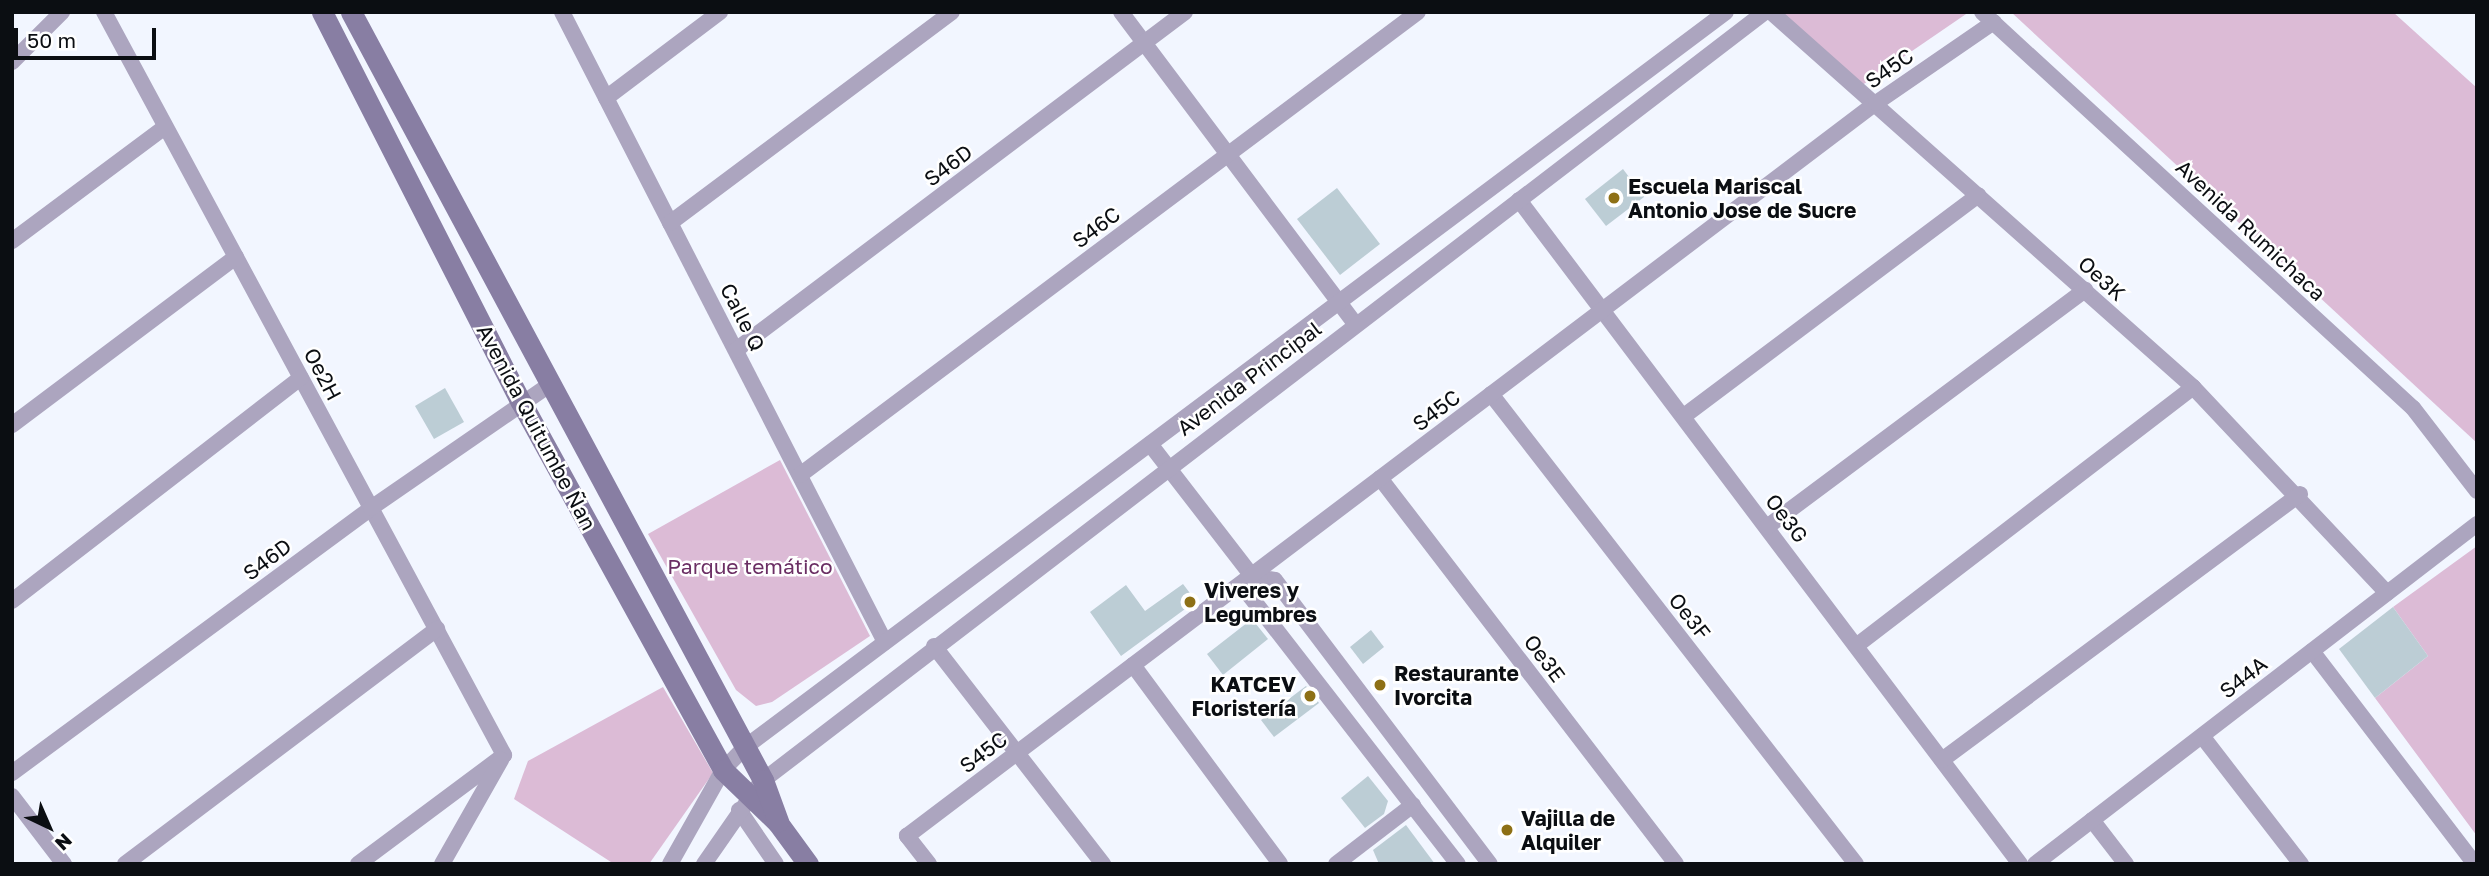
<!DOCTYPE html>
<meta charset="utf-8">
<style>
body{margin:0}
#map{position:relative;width:2489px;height:876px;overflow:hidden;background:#f2f6ff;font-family:"Golos Text",sans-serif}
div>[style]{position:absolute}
.green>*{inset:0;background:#dcbbd6}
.building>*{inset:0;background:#bccdd5}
.street>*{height:16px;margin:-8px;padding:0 8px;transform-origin:8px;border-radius:8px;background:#aca5bf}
.secondary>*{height:21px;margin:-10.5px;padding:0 10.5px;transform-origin:10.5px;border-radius:10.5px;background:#887ea3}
.dots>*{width:19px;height:19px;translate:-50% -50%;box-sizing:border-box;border:4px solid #fff;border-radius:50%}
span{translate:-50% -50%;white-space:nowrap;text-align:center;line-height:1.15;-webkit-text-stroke:5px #fff;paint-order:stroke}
.street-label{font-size:21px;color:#0b0e12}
.poi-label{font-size:21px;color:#0b0e12;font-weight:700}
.left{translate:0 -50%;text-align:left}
.right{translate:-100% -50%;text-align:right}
.park-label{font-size:21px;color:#6b2f64}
.frame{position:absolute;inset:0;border:14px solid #0b0e12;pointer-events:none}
.north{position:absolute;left:14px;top:792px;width:70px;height:70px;-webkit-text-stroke:5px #fff;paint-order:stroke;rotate:136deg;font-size:19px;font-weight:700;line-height:28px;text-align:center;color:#0b0e12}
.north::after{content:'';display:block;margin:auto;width:24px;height:32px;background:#0b0e12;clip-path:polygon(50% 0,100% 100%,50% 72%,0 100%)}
.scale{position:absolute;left:14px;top:28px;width:142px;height:32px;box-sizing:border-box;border:4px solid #0b0e12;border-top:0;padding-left:9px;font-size:21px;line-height:24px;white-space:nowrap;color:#0b0e12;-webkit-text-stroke:5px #fff;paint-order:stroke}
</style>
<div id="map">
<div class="green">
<i style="clip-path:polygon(1771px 12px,1969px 12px,1858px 88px)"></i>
<i style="clip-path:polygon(2011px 12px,2393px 12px,2477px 88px,2477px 443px)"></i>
<i style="clip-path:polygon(780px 460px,870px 636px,772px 702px,756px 706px,736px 690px,648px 534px)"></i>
<i style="clip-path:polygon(2477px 546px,2477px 836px,2375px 698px,2428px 656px,2393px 607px)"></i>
<i style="clip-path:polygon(663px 687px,713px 773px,649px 864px,614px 864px,514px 799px,528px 761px)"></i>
</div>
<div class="building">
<i style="clip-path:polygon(1623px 169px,1644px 197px,1606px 226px,1585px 199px)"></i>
<i style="clip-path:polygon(1337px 188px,1380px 244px,1340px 275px,1297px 219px)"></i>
<i style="clip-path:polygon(445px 388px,464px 422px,434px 439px,415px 406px)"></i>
<i style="clip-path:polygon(1183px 584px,1196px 601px,1121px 656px,1090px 612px,1126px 585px,1145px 611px)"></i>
<i style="clip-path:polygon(2393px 607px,2428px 656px,2375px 698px,2339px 649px)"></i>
<i style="clip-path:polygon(1252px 619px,1268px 639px,1223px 675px,1207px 654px)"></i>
<i style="clip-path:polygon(1371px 630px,1384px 647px,1363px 664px,1350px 647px)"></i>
<i style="clip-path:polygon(1306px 686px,1319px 703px,1274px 737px,1261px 720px)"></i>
<i style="clip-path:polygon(1368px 776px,1388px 801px,1384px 814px,1365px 828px,1341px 798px)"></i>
<i style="clip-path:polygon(1406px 825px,1435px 864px,1379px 864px,1373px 850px)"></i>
</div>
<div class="street">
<i style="left:104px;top:12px;width:844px;rotate:61.7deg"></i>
<i style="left:562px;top:12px;width:708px;rotate:62.86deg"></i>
<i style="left:1121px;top:12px;width:390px;rotate:53.1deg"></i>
<i style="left:1771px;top:12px;width:565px;rotate:41.63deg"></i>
<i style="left:2193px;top:387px;width:283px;rotate:46.7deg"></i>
<i style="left:1982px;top:12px;width:585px;rotate:42.58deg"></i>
<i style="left:2413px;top:408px;width:105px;rotate:52.4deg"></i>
<i style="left:12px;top:62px;width:71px;rotate:-45deg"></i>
<i style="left:606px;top:98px;width:143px;rotate:-37deg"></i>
<i style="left:1519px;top:200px;width:832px;rotate:52.96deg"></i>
<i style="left:670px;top:223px;width:352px;rotate:-36.8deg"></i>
<i style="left:12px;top:241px;width:191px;rotate:-36.7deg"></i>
<i style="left:736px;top:350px;width:562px;rotate:-36.97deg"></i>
<i style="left:1491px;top:394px;width:595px;rotate:52.17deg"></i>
<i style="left:1684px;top:416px;width:368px;rotate:-36.9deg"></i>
<i style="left:12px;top:425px;width:280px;rotate:-36.9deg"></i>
<i style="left:1150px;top:444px;width:167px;rotate:52.3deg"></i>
<i style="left:1252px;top:576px;width:23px;rotate:10deg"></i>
<i style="left:1275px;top:580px;width:356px;rotate:52.9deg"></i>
<i style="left:800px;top:475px;width:772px;rotate:-36.84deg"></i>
<i style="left:1380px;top:478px;width:486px;rotate:52.5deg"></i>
<i style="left:1767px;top:527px;width:397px;rotate:-36.7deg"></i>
<i style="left:1252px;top:576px;width:20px;rotate:96deg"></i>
<i style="left:1250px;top:596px;width:339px;rotate:52.2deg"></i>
<i style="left:12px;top:601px;width:365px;rotate:-37.7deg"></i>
<i style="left:934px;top:646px;width:276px;rotate:52.2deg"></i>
<i style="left:1856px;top:646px;width:425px;rotate:-37.5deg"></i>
<i style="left:2312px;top:651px;width:268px;rotate:52.6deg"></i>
<i style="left:1133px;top:665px;width:247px;rotate:53.5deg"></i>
<i style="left:2202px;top:736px;width:162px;rotate:52.3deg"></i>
<i style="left:1942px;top:760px;width:446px;rotate:-36.6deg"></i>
<i style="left:12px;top:773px;width:446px;rotate:-36.4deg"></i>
<i style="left:371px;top:508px;width:219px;rotate:-34.6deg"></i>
<i style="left:12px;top:796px;width:86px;rotate:52.6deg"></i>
<i style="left:739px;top:810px;width:65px;rotate:55.6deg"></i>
<i style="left:2092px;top:820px;width:56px;rotate:52.3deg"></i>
<i style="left:125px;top:864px;width:391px;rotate:-37deg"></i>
<i style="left:358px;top:864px;width:182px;rotate:-36.7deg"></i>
<i style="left:442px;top:864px;width:120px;rotate:-60.4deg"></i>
<i style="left:670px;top:864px;width:108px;rotate:-60.6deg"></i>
<i style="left:723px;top:770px;width:30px;rotate:-46deg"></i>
<i style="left:744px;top:748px;width:1227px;rotate:-36.85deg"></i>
<i style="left:704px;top:864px;width:100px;rotate:-55.2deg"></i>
<i style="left:761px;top:782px;width:1265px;rotate:-37.49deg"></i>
<i style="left:929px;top:864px;width:36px;rotate:-128deg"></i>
<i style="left:907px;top:836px;width:1215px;rotate:-37.11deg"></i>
<i style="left:1876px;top:103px;width:143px;rotate:-34.5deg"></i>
<i style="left:1336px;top:864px;width:97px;rotate:-37.5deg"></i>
<i style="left:2035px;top:864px;width:558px;rotate:-37.57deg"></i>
</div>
<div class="secondary">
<i style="left:322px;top:12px;width:438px;rotate:63deg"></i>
<i style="left:521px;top:402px;width:420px;rotate:61.2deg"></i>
<i style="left:723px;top:770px;width:76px;rotate:43.9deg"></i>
<i style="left:778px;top:823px;width:51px;rotate:53.8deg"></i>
<i style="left:351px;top:12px;width:872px;rotate:61.79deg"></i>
<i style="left:763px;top:780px;width:44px;rotate:69.9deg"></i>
</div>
<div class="dots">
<i style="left:1614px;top:198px;background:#8e7015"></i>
<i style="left:1190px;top:602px;background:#8e7015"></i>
<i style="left:1380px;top:685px;background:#8e7015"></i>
<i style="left:1310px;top:696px;background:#8e7015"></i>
<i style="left:1507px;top:830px;background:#8e7015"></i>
</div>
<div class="street-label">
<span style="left:1889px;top:68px;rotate:-35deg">S45C</span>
<span style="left:948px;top:165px;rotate:-37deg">S46D</span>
<span style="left:1096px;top:227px;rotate:-37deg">S46C</span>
<span style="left:2251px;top:230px;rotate:43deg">Avenida Rumichaca</span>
<span style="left:2102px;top:278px;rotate:42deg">Oe3K</span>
<span style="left:743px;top:317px;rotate:63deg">Calle Q</span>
<span style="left:323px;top:374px;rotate:62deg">Oe2H</span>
<span style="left:1249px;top:378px;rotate:-37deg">Avenida Principal</span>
<span style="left:1436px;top:410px;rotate:-37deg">S45C</span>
<span style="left:537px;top:427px;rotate:62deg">Avenida Quitumbe Ñan</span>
<span style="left:1787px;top:518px;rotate:53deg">Oe3G</span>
<span style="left:267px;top:559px;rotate:-37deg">S46D</span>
<span style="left:1690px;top:616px;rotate:52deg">Oe3F</span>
<span style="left:1545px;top:658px;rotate:53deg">Oe3E</span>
<span style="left:2243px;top:677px;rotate:-38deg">S44A</span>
<span style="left:983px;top:752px;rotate:-37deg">S45C</span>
</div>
<div class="poi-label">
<span class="left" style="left:1628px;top:198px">Escuela Mariscal<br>Antonio Jose de Sucre</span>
<span class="left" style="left:1204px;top:602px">Viveres y<br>Legumbres</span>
<span class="left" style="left:1394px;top:685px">Restaurante<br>Ivorcita</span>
<span class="right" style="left:1296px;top:696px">KATCEV<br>Floristería</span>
<span class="left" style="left:1521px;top:830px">Vajilla de<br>Alquiler</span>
</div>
<div class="park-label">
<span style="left:750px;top:566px">Parque temático</span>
</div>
<div class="frame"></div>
<div class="north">N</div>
<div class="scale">50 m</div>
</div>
